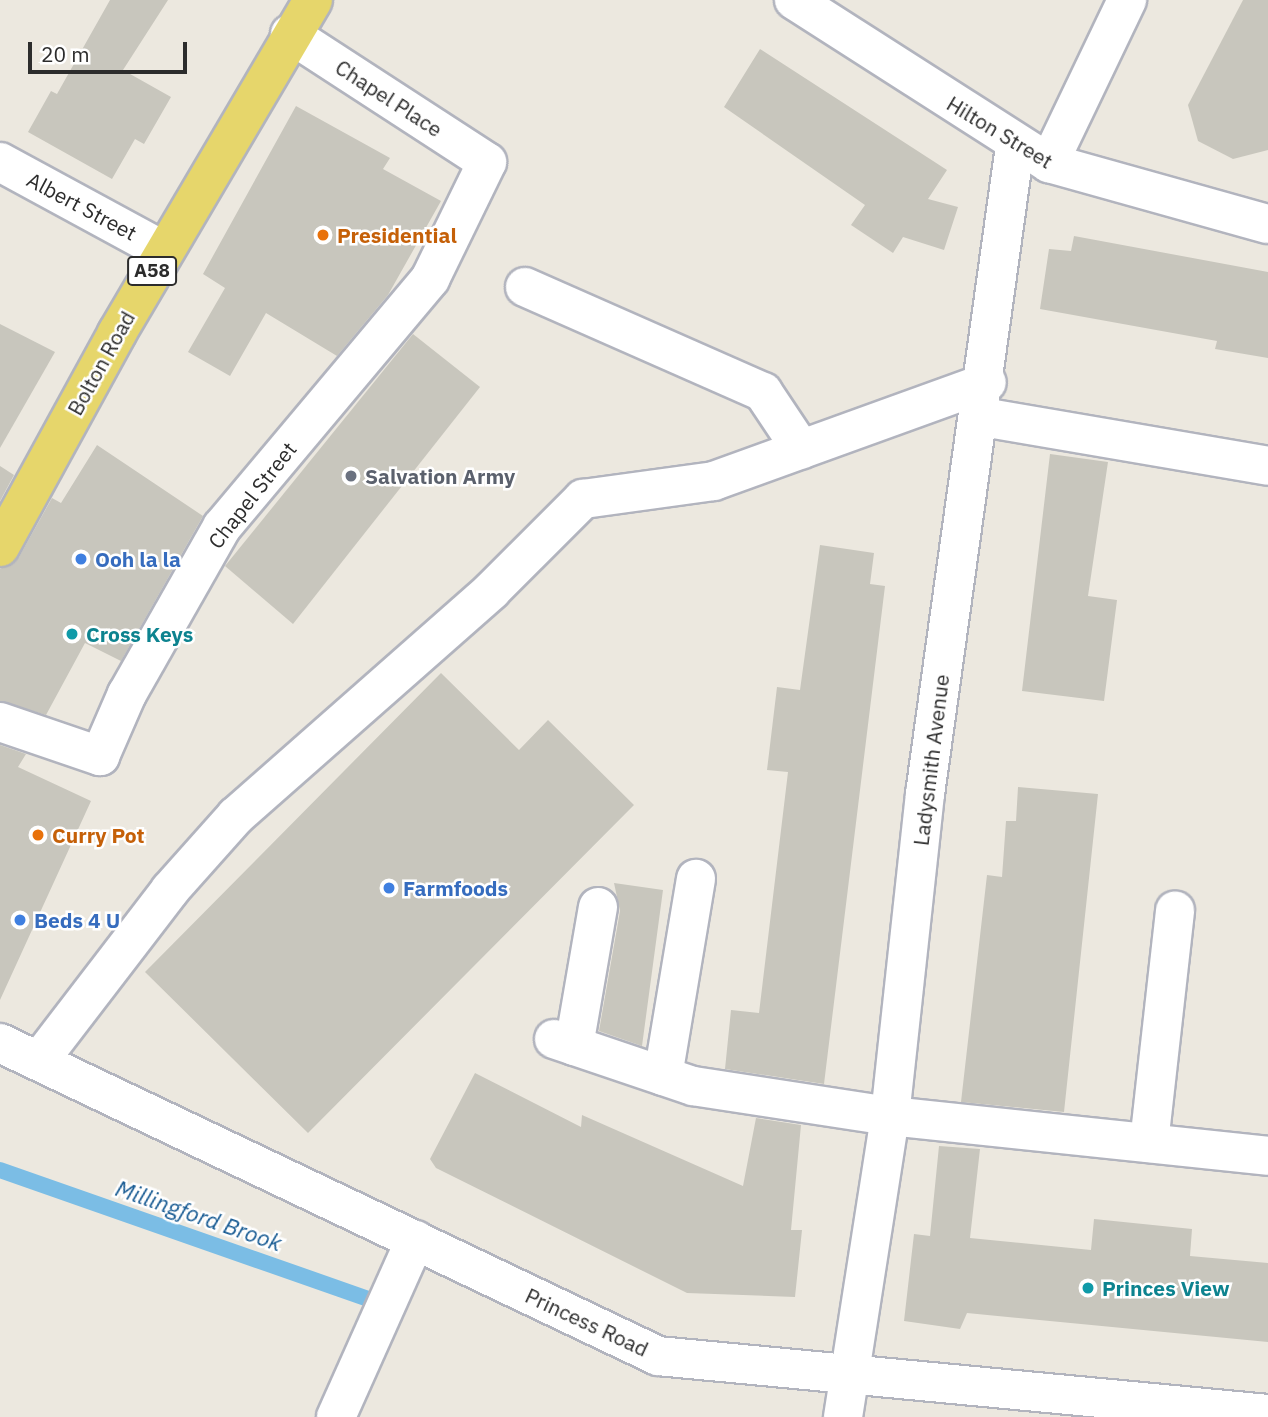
<!DOCTYPE html>
<style>
body{margin:0}
#map{position:relative;width:1268px;height:1417px;overflow:hidden;background:#ece8df;font-family:"IBM Plex Sans",sans-serif}
div>[style]{position:absolute}
.stream>*{height:16px;margin:-8px;padding:0 8px;transform-origin:8px;border-radius:8px;background:#7bbde5}
.building>*{inset:0;background:#c8c6bd}
.roads{filter:drop-shadow(2px 0 #b2b4be) drop-shadow(-2px 0 #b2b4be) drop-shadow(0 2px #b2b4be) drop-shadow(0 -2px #b2b4be)}
.minor>*{height:38px;margin:-19px;padding:0 19px;transform-origin:19px;border-radius:19px;background:#fff}
.major>*{height:38px;margin:-19px;padding:0 19px;transform-origin:19px;border-radius:19px;background:#e6d66b}
.dots>*{width:19px;height:19px;translate:-50% -50%;box-sizing:border-box;border:4px solid #fff;border-radius:50%}
span{translate:-50% -50%;white-space:nowrap;text-align:center;line-height:1.15;-webkit-text-stroke:5px #fff;paint-order:stroke}
.shield-label span{padding:2px 5px;background:#fff;border:2px solid;border-radius:5px;-webkit-text-stroke-width:0}
.shield-label{font-size:19px;color:#2c2c2c;font-weight:700}
.street-label{font-size:21px;color:#2c2c2c}
.food-label{font-size:21px;color:#c56008;font-weight:700}
.left{translate:0 -50%;text-align:left}
.worship-label{font-size:21px;color:#5b616d;font-weight:700}
.shop-label{font-size:21px;color:#366cbe;font-weight:700}
.culture-label{font-size:21px;color:#0d838f;font-weight:700}
.water-label{font-size:23px;color:#185b93;font-style:italic}
.scale{position:absolute;left:28px;top:42px;width:159px;height:32px;box-sizing:border-box;border:4px solid #2c2c2c;border-top:0;padding-left:9px;font-size:21px;line-height:24px;white-space:nowrap;color:#2c2c2c;-webkit-text-stroke:5px #fff;paint-order:stroke}
</style>
<div id="map">
<div class="stream">
<i style="left:0;top:1170px;width:406px;rotate:19.3deg"></i>
</div>
<div class="building">
<i style="clip-path:polygon(110px 0,168px 0,123px 70px,171px 97px,144px 144px,135px 139px,112px 179px,28px 132px,51px 91px,57px 94px)"></i>
<i style="clip-path:polygon(1243px 0,1268px 0,1268px 150px,1233px 159px,1198px 141px,1188px 105px)"></i>
<i style="clip-path:polygon(760px 49px,947px 170px,928px 199px,958px 207px,944px 250px,903px 237px,893px 253px,851px 225px,865px 205px,724px 107px)"></i>
<i style="clip-path:polygon(296px 106px,390px 158px,383px 169px,441px 201px,388px 295px,337px 356px,266px 313px,230px 376px,188px 352px,225px 288px,203px 274px)"></i>
<i style="clip-path:polygon(1074px 236px,1268px 272px,1268px 358px,1215px 349px,1217px 341px,1040px 309px,1049px 249px,1071px 251px)"></i>
<i style="clip-path:polygon(0 324px,55px 352px,0 448px)"></i>
<i style="clip-path:polygon(413px 334px,480px 387px,293px 624px,225px 566px)"></i>
<i style="clip-path:polygon(97px 445px,203px 516px,121px 661px,85px 643px,46px 715px,0 701px,0 569px,19px 557px,52px 498px,61px 503px)"></i>
<i style="clip-path:polygon(1050px 454px,1108px 462px,1088px 596px,1117px 600px,1104px 701px,1022px 691px)"></i>
<i style="clip-path:polygon(0 466px,14px 475px,0 501px)"></i>
<i style="clip-path:polygon(820px 545px,874px 553px,870px 584px,885px 586px,824px 1084px,725px 1069px,731px 1010px,759px 1013px,788px 772px,767px 770px,777px 687px,800px 690px)"></i>
<i style="clip-path:polygon(441px 673px,519px 750px,548px 720px,634px 805px,308px 1133px,145px 972px)"></i>
<i style="clip-path:polygon(0 745px,26px 754px,18px 767px,91px 801px,0 1000px)"></i>
<i style="clip-path:polygon(1018px 787px,1098px 794px,1064px 1112px,961px 1102px,987px 875px,1002px 877px,1006px 821px,1016px 821px)"></i>
<i style="clip-path:polygon(614px 883px,663px 890px,642px 1046px,599px 1031px,620px 911px)"></i>
<i style="clip-path:polygon(475px 1073px,581px 1127px,582px 1115px,743px 1186px,756px 1118px,801px 1125px,791px 1230px,802px 1230px,795px 1297px,687px 1293px,436px 1168px,430px 1159px)"></i>
<i style="clip-path:polygon(939px 1146px,980px 1149px,970px 1238px,1091px 1250px,1094px 1219px,1192px 1229px,1190px 1256px,1268px 1263px,1268px 1342px,967px 1313px,960px 1329px,904px 1321px,914px 1234px,930px 1236px)"></i>
</div>
<div class="roads">
<div class="minor">
<i style="left:794px;top:0;width:303px;rotate:32.6deg"></i>
<i style="left:1049px;top:163px;width:227px;rotate:15.6deg"></i>
<i style="left:0;top:162px;width:187px;rotate:28.5deg"></i>
<i style="left:1049px;top:163px;width:181px;rotate:-64.4deg"></i>
<i style="left:525px;top:287px;width:260px;rotate:23.8deg"></i>
<i style="left:763px;top:392px;width:69px;rotate:56.3deg"></i>
<i style="left:982px;top:417px;width:290px;rotate:9.7deg"></i>
<i style="left:0;top:722px;width:106px;rotate:18.8deg"></i>
<i style="left:100px;top:756px;width:68px;rotate:-66.5deg"></i>
<i style="left:127px;top:694px;width:192px;rotate:-60.4deg"></i>
<i style="left:222px;top:527px;width:324px;rotate:-50deg"></i>
<i style="left:430px;top:279px;width:130px;rotate:-64deg"></i>
<i style="left:487px;top:162px;width:235px;rotate:-147deg"></i>
<i style="left:554px;top:1039px;width:147px;rotate:18.7deg"></i>
<i style="left:693px;top:1086px;width:199px;rotate:8.7deg"></i>
<i style="left:890px;top:1116px;width:380px;rotate:6deg"></i>
<i style="left:0;top:1043px;width:729px;rotate:25.44deg"></i>
<i style="left:658px;top:1356px;width:613px;rotate:5.43deg"></i>
<i style="left:574px;top:1046px;width:141px;rotate:-80.2deg"></i>
<i style="left:39px;top:1061px;width:215px;rotate:-52.5deg"></i>
<i style="left:170px;top:890px;width:99px;rotate:-48.3deg"></i>
<i style="left:236px;top:816px;width:341px;rotate:-41.4deg"></i>
<i style="left:492px;top:590px;width:129px;rotate:-45deg"></i>
<i style="left:583px;top:499px;width:132px;rotate:-7.8deg"></i>
<i style="left:714px;top:481px;width:290px;rotate:-19.9deg"></i>
<i style="left:663px;top:1076px;width:200px;rotate:-80.5deg"></i>
<i style="left:1149px;top:1143px;width:234px;rotate:-83.6deg"></i>
<i style="left:336px;top:1417px;width:194px;rotate:-65.9deg"></i>
<i style="left:843px;top:1417px;width:305px;rotate:-81.1deg"></i>
<i style="left:890px;top:1116px;width:324px;rotate:-83.8deg"></i>
<i style="left:925px;top:794px;width:654px;rotate:-82.09deg"></i>
</div>
<div class="major">
<i style="left:0;top:547px;width:244px;rotate:-61.3deg"></i>
<i style="left:117px;top:333px;width:386px;rotate:-59.5deg"></i>
</div>
</div>
<div class="dots">
<i style="left:323px;top:235px;background:#e8710a"></i>
<i style="left:351px;top:476px;background:#6b7280"></i>
<i style="left:81px;top:559px;background:#3f7fe0"></i>
<i style="left:72px;top:634px;background:#0f9aa8"></i>
<i style="left:38px;top:835px;background:#e8710a"></i>
<i style="left:389px;top:888px;background:#3f7fe0"></i>
<i style="left:20px;top:920px;background:#3f7fe0"></i>
<i style="left:1088px;top:1288px;background:#0f9aa8"></i>
</div>
<div class="shield-label">
<span style="left:152px;top:271px">A58</span>
</div>
<div class="street-label">
<span style="left:389px;top:98px;rotate:33deg">Chapel Place</span>
<span style="left:1000px;top:132px;rotate:31deg">Hilton Street</span>
<span style="left:82px;top:206px;rotate:28deg">Albert Street</span>
<span style="left:101px;top:363px;rotate:-61deg">Bolton Road</span>
<span style="left:252px;top:495px;rotate:-52deg">Chapel Street</span>
<span style="left:931px;top:760px;rotate:-83deg">Ladysmith Avenue</span>
<span style="left:587px;top:1322px;rotate:25deg">Princess Road</span>
</div>
<div class="food-label">
<span class="left" style="left:337px;top:235px">Presidential</span>
<span class="left" style="left:52px;top:835px">Curry Pot</span>
</div>
<div class="worship-label">
<span class="left" style="left:365px;top:476px">Salvation Army</span>
</div>
<div class="shop-label">
<span class="left" style="left:95px;top:559px">Ooh la la</span>
<span class="left" style="left:403px;top:888px">Farmfoods</span>
<span class="left" style="left:34px;top:920px">Beds 4 U</span>
</div>
<div class="culture-label">
<span class="left" style="left:86px;top:634px">Cross Keys</span>
<span class="left" style="left:1102px;top:1288px">Princes View</span>
</div>
<div class="water-label">
<span style="left:199px;top:1215px;rotate:19deg">Millingford Brook</span>
</div>
<div class="scale">20 m</div>
</div>
